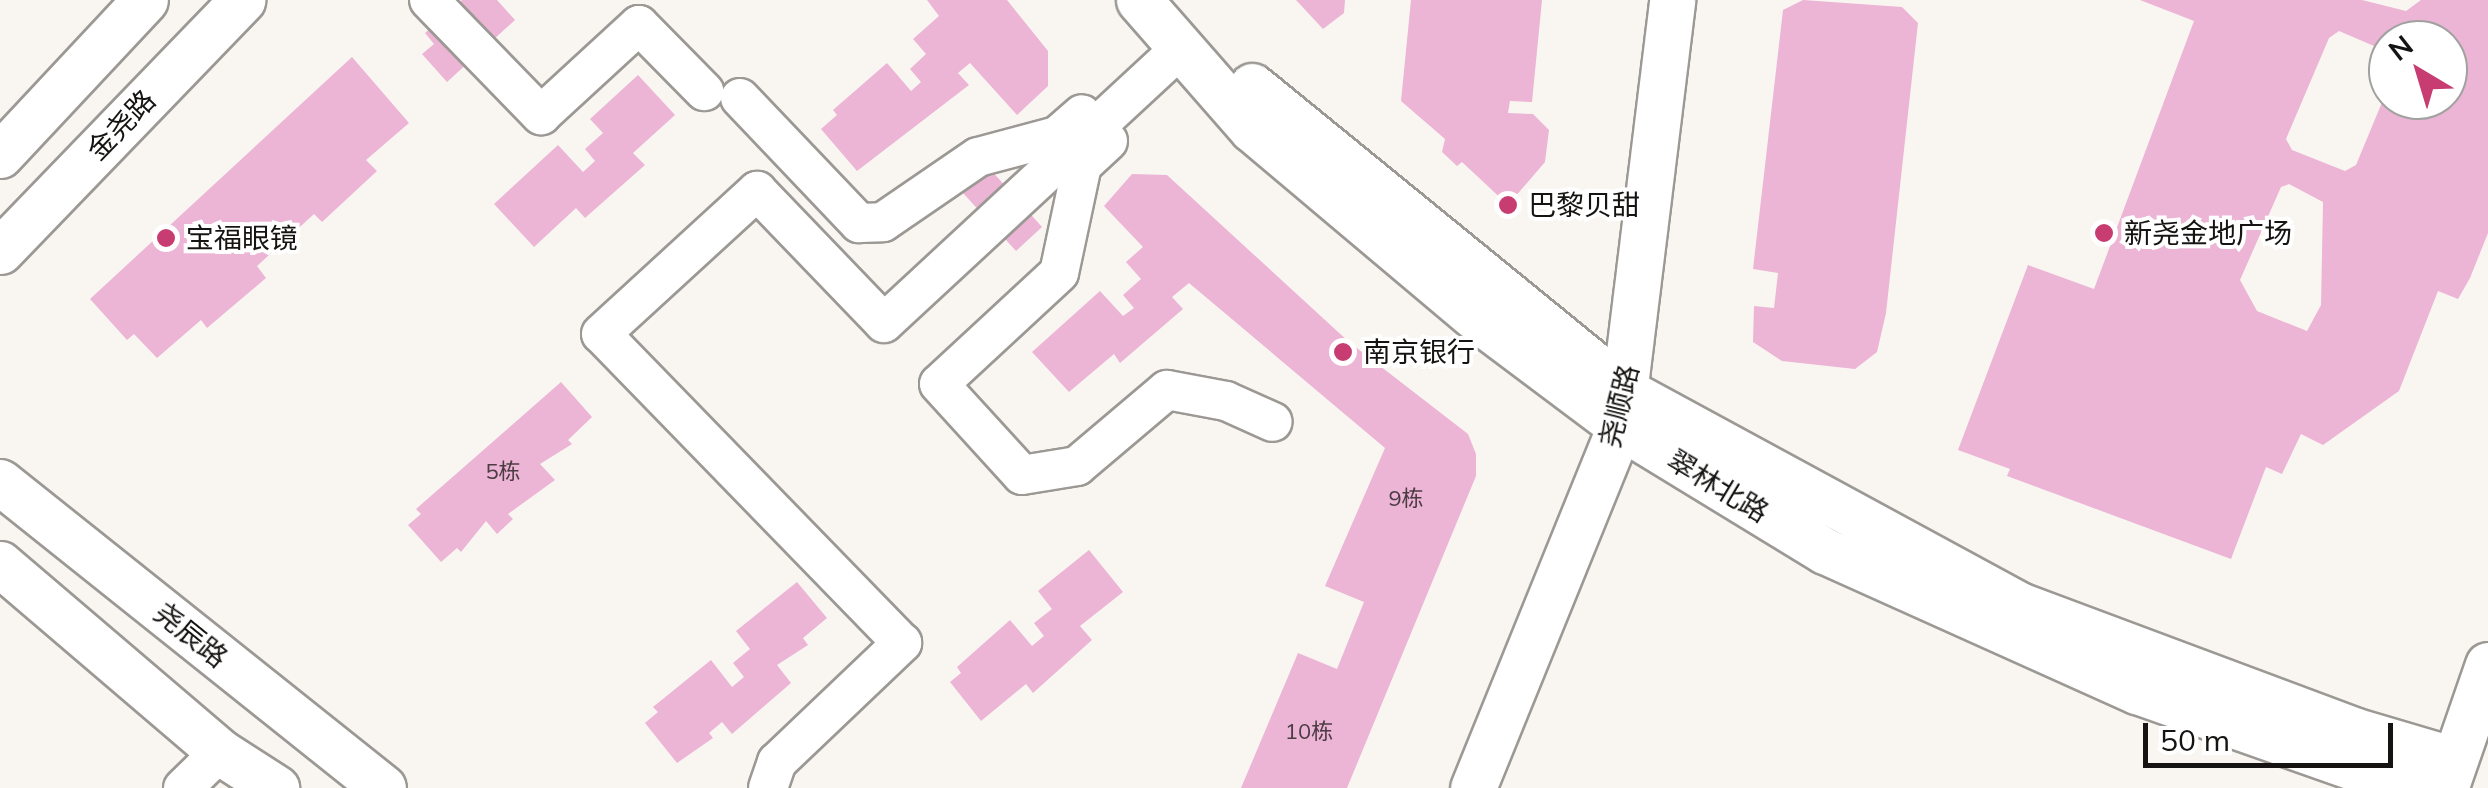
<!DOCTYPE html>
<meta charset="utf-8">
<style>
body{margin:0}
#map{position:relative;width:2488px;height:788px;overflow:hidden;background:#f9f6f2;font-family:Mulish,"Noto Sans SC",sans-serif}
div>[style]{position:absolute}
.building>*{inset:0;background:#ecb4d5}
.roads{filter:drop-shadow(2px 0 #9c9995) drop-shadow(-2px 0 #9c9995) drop-shadow(0 2px #9c9995) drop-shadow(0 -2px #9c9995)}
.minor>*{height:38px;margin:-19px;padding:0 19px;transform-origin:19px;border-radius:19px;background:#fff}
.major>*{height:45px;margin:-22.5px;padding:0 22.5px;transform-origin:22.5px;border-radius:22.5px;background:#fff}
.dots>*{width:28px;height:28px;translate:-50% -50%;box-sizing:border-box;border:5px solid #fff;border-radius:50%}
span{translate:-50% -50%;white-space:nowrap;text-align:center;line-height:1.15;-webkit-text-stroke:8px #fff;paint-order:stroke}
.number-label{font-size:22px;color:#4b3c43}
.number-label span{-webkit-text-stroke-width:0}
.street-label{font-size:28px;color:#151412}
.poi-label{font-size:28px;color:#151412}
.left{translate:0 -50%;text-align:left}
.north{position:absolute;left:2368px;top:20px;width:100px;height:100px;box-sizing:border-box;background:#fff;border:2px solid #a1a1a0;border-radius:50%;rotate:322deg;font-size:28px;font-weight:700;line-height:40px;text-align:center;color:#151412}
.north::after{content:'';display:block;margin:auto;width:35px;height:45px;background:#c83d71;clip-path:polygon(50% 0,100% 100%,50% 72%,0 100%)}
.scale{position:absolute;left:2143px;top:723px;width:250px;height:45px;box-sizing:border-box;border:5px solid #151412;border-top:0;padding-left:12px;font-size:30px;line-height:35px;white-space:nowrap;color:#151412;-webkit-text-stroke:8px #fff;paint-order:stroke}
</style>
<div id="map">
<div class="building">
<i style="clip-path:polygon(462px 0,497px 0,515px 20px,447px 82px,422px 54px,434px 44px,425px 33px)"></i>
<i style="clip-path:polygon(927px 0,1007px 0,1048px 51px,1048px 86px,1017px 115px,970px 63px,958px 73px,969px 85px,857px 171px,821px 129px,837px 115px,833px 110px,887px 63px,911px 91px,921px 82px,910px 69px,926px 54px,913px 39px,939px 16px)"></i>
<i style="clip-path:polygon(1296px 0,1345px 0,1344px 13px,1323px 29px)"></i>
<i style="clip-path:polygon(1411px 0,1542px 0,1532px 102px,1510px 101px,1508px 113px,1533px 114px,1549px 130px,1545px 162px,1508px 205px,1462px 162px,1457px 166px,1442px 152px,1445px 139px,1401px 101px)"></i>
<i style="clip-path:polygon(1803px 0,1902px 7px,1918px 23px,1886px 313px,1877px 352px,1855px 369px,1782px 361px,1753px 342px,1754px 306px,1774px 308px,1778px 273px,1753px 269px,1783px 10px)"></i>
<i style="clip-path:polygon(evenodd,2140px 0,2362px 0,2406px 11px,2421px 0,2488px 0,2488px 233px,2470px 278px,2458px 299px,2438px 291px,2399px 391px,2323px 445px,2301px 434px,2282px 474px,2266px 467px,2231px 559px,2007px 476px,2010px 469px,1958px 450px,2028px 265px,2094px 289px,2194px 21px,2140px 0,2339px 31px,2388px 52px,2388px 40px,2448px 40px,2448px 100px,2388px 100px,2388px 88px,2356px 165px,2345px 171px,2292px 150px,2286px 139px,2329px 38px,2339px 31px,2140px 0,2289px 184px,2323px 202px,2321px 305px,2307px 331px,2257px 311px,2240px 280px,2281px 187px,2289px 184px)"></i>
<i style="clip-path:polygon(352px 57px,409px 123px,366px 160px,377px 171px,322px 222px,314px 214px,257px 266px,266px 278px,207px 328px,201px 320px,157px 358px,134px 334px,127px 340px,90px 299px)"></i>
<i style="clip-path:polygon(638px 75px,675px 115px,633px 153px,645px 165px,585px 218px,576px 208px,534px 247px,494px 204px,558px 145px,583px 172px,595px 161px,585px 149px,603px 133px,590px 119px)"></i>
<i style="clip-path:polygon(990px 169px,1042px 227px,1016px 251px,963px 193px)"></i>
<i style="clip-path:polygon(1132px 174px,1167px 175px,1349px 342px,1468px 434px,1476px 454px,1476px 476px,1347px 788px,1241px 788px,1298px 653px,1337px 669px,1364px 602px,1325px 586px,1385px 448px,1189px 283px,1172px 297px,1183px 309px,1120px 363px,1114px 354px,1069px 392px,1032px 352px,1100px 291px,1123px 316px,1134px 308px,1123px 295px,1141px 279px,1126px 262px,1143px 247px,1104px 206px)"></i>
<i style="clip-path:polygon(561px 382px,592px 417px,568px 440px,572px 444px,540px 464px,555px 480px,508px 514px,513px 519px,497px 534px,486px 521px,461px 552px,457px 548px,441px 562px,408px 525px,421px 514px,416px 509px)"></i>
<i style="clip-path:polygon(1089px 550px,1123px 592px,1080px 626px,1092px 640px,1033px 693px,1026px 684px,981px 721px,950px 682px,961px 673px,957px 667px,1010px 620px,1032px 646px,1044px 636px,1034px 623px,1052px 609px,1038px 591px)"></i>
<i style="clip-path:polygon(797px 582px,827px 618px,803px 638px,808px 645px,777px 665px,791px 683px,732px 734px,722px 722px,709px 733px,713px 738px,677px 763px,645px 723px,658px 712px,653px 707px,711px 660px,732px 687px,744px 677px,733px 663px,750px 649px,736px 631px)"></i>
</div>
<div class="roads">
<div class="minor">
<i style="left:429px;top:0;width:161px;rotate:45.8deg"></i>
<i style="left:541px;top:115px;width:133px;rotate:-42.6deg"></i>
<i style="left:639px;top:25px;width:93px;rotate:45.4deg"></i>
<i style="left:740px;top:98px;width:173px;rotate:46.4deg"></i>
<i style="left:859px;top:223px;width:24px;rotate:-2deg"></i>
<i style="left:883px;top:222px;width:115px;rotate:-34.4deg"></i>
<i style="left:978px;top:157px;width:82px;rotate:-14.9deg"></i>
<i style="left:1057px;top:136px;width:33px;rotate:-41deg"></i>
<i style="left:1108px;top:141px;width:35px;rotate:137deg"></i>
<i style="left:1082px;top:165px;width:110px;rotate:102deg"></i>
<i style="left:1059px;top:273px;width:163px;rotate:137.2deg"></i>
<i style="left:939px;top:384px;width:123px;rotate:47.6deg"></i>
<i style="left:1022px;top:475px;width:56px;rotate:-9.3deg"></i>
<i style="left:1077px;top:466px;width:118px;rotate:-40.2deg"></i>
<i style="left:1167px;top:390px;width:60px;rotate:10.6deg"></i>
<i style="left:1226px;top:401px;width:51px;rotate:24.1deg"></i>
<i style="left:183px;top:788px;width:52px;rotate:-44.2deg"></i>
<i style="left:768px;top:788px;width:28px;rotate:-71deg"></i>
<i style="left:777px;top:762px;width:173px;rotate:-43.6deg"></i>
<i style="left:902px;top:643px;width:431px;rotate:-134.2deg"></i>
<i style="left:601px;top:334px;width:212px;rotate:-42.5deg"></i>
<i style="left:757px;top:191px;width:183px;rotate:46.1deg"></i>
<i style="left:884px;top:323px;width:405px;rotate:-42.8deg"></i>
</div>
<div class="major">
<i style="left:1139px;top:0;width:171px;rotate:48.8deg"></i>
<i style="left:1252px;top:129px;width:298px;rotate:40.1deg"></i>
<i style="left:1480px;top:321px;width:175px;rotate:36.9deg"></i>
<i style="left:1620px;top:426px;width:240px;rotate:31.4deg"></i>
<i style="left:1825px;top:551px;width:342px;rotate:24.2deg"></i>
<i style="left:2137px;top:691px;width:292px;rotate:19.4deg"></i>
<i style="left:1252px;top:86px;width:484px;rotate:39.2deg"></i>
<i style="left:1627px;top:392px;width:446px;rotate:28.5deg"></i>
<i style="left:2019px;top:605px;width:357px;rotate:20.5deg"></i>
<i style="left:2353px;top:730px;width:105px;rotate:16.5deg"></i>
<i style="left:0;top:155px;width:212px;rotate:-46.9deg"></i>
<i style="left:0;top:251px;width:349px;rotate:-46deg"></i>
<i style="left:0;top:482px;width:490px;rotate:38.6deg"></i>
<i style="left:0;top:564px;width:289px;rotate:40.5deg"></i>
<i style="left:220px;top:752px;width:67px;rotate:32.7deg"></i>
<i style="left:2446px;top:786px;width:128px;rotate:-70.9deg"></i>
<i style="left:1473px;top:788px;width:391px;rotate:-67.9deg"></i>
<i style="left:1620px;top:426px;width:429px;rotate:-83deg"></i>
</div>
</div>
<div class="dots">
<i style="left:1508px;top:205px;background:#c83d71"></i>
<i style="left:2104px;top:233px;background:#c83d71"></i>
<i style="left:166px;top:238px;background:#c83d71"></i>
<i style="left:1343px;top:352px;background:#c83d71"></i>
</div>
<div class="number-label">
<span style="left:503px;top:472px">5栋</span>
<span style="left:1406px;top:499px">9栋</span>
<span style="left:1309px;top:732px">10栋</span>
</div>
<div class="street-label">
<span style="left:121px;top:125px;rotate:-46deg">金尧路</span>
<span style="left:1619px;top:406px;rotate:-76deg">尧顺路</span>
<span style="left:1718px;top:486px;rotate:31deg">翠林北路</span>
<span style="left:191px;top:635px;rotate:39deg">尧辰路</span>
</div>
<div class="poi-label">
<span class="left" style="left:1528px;top:205px">巴黎贝甜</span>
<span class="left" style="left:2124px;top:233px">新尧金地广场</span>
<span class="left" style="left:186px;top:238px">宝福眼镜</span>
<span class="left" style="left:1363px;top:352px">南京银行</span>
</div>
<div class="north">N</div>
<div class="scale">50 m</div>
</div>
